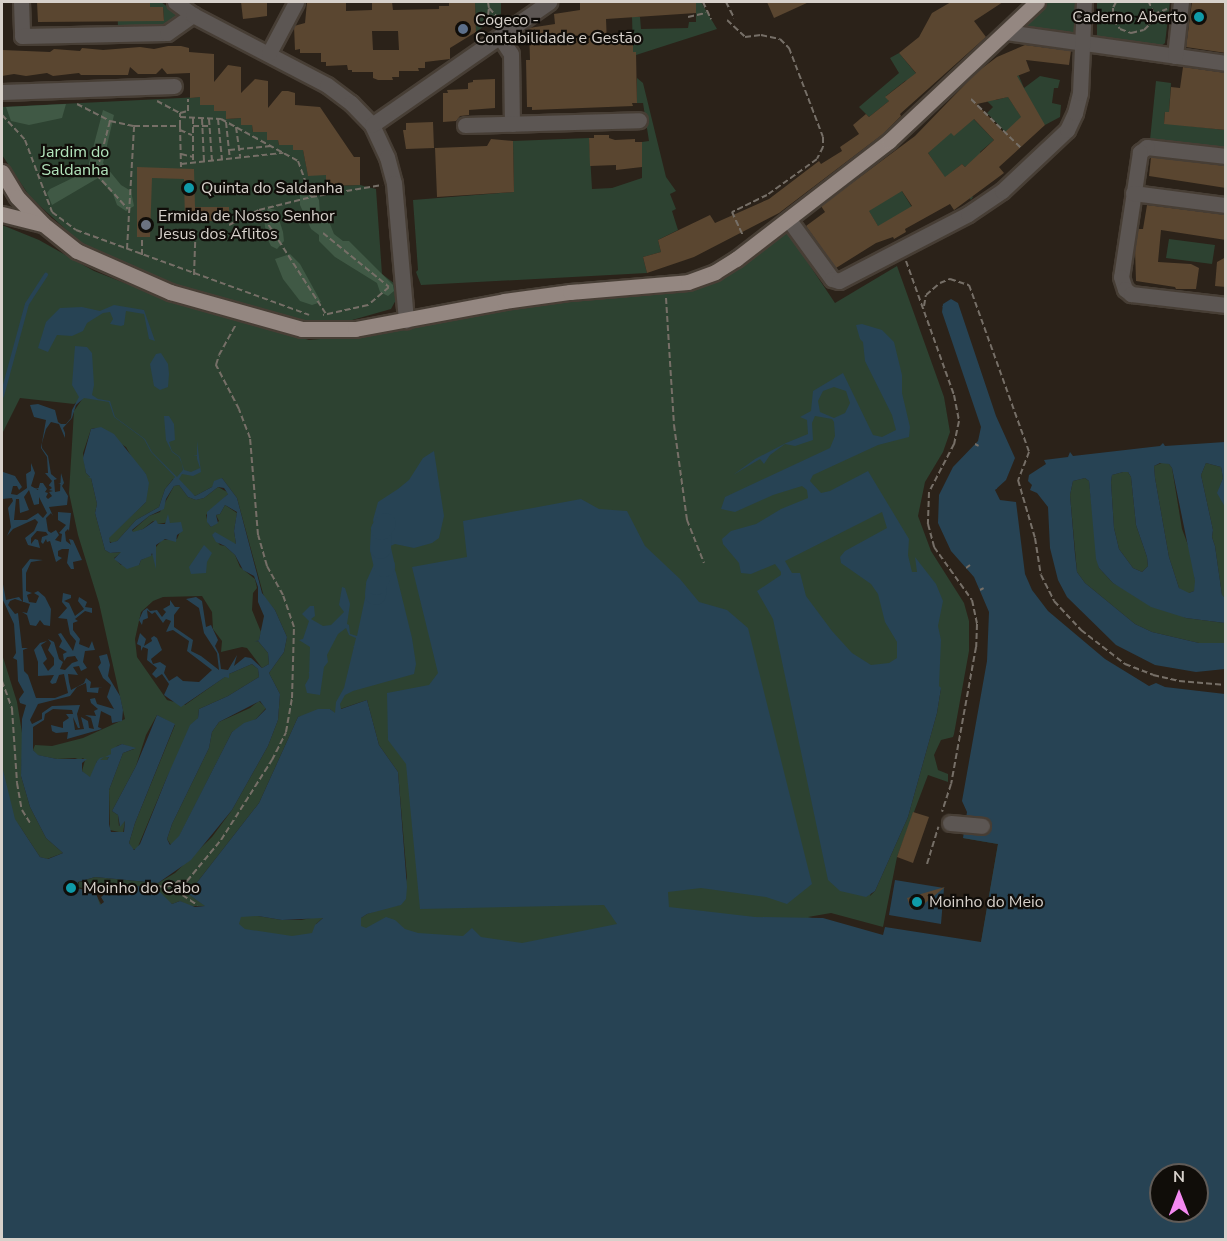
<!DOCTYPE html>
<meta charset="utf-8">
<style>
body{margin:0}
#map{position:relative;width:1227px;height:1241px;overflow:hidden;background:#2b2219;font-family:"Nunito Sans",sans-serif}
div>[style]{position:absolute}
.green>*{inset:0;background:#2d4231}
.forest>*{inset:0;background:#405945}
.water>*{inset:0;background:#274354}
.stream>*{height:4px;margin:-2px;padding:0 2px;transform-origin:2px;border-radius:2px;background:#274354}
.river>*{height:21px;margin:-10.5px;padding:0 10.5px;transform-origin:10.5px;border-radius:10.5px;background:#274354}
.building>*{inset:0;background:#5a4630}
.path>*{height:2px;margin-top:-1px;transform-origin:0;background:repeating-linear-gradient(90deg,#766f67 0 6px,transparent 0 9px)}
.roads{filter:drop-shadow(2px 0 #473e35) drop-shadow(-2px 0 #473e35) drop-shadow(0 2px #473e35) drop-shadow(0 -2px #473e35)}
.minor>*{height:15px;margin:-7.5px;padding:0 7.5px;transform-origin:7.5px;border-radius:7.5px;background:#5c5653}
.major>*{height:15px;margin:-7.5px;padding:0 7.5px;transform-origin:7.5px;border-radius:7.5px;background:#948781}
.dots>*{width:16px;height:16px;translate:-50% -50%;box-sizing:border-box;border:3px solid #100d09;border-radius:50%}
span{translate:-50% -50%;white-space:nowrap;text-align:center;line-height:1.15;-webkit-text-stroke:4.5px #100d09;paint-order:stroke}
.poi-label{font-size:16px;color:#d7d1cb}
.right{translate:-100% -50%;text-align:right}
.left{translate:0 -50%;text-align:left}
.park-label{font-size:16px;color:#b3e4bc}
.frame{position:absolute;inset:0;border:3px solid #d7d1cb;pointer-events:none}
.north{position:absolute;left:1149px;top:1163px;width:60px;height:60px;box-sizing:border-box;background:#100d09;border:2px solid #605b57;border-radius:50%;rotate:0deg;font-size:16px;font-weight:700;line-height:24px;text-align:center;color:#d7d1cb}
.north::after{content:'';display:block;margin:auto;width:21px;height:27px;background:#f489f1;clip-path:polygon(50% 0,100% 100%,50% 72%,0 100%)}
</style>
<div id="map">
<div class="green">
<i style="clip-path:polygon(117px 2px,134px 2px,134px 20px,164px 20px,163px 7px,150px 7px,150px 2px,161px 2px,180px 16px,170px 26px,118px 28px)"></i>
<i style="clip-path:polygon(475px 2px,501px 2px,501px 14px,476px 32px)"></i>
<i style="clip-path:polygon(696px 2px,701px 2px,717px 29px,636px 55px,633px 52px,632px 16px,640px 17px,641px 29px,688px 28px,689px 22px,696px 22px)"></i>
<i style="clip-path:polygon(1048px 2px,1076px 2px,1074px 34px,1027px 28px,1027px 21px)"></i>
<i style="clip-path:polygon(1097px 2px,1170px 2px,1165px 43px,1160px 47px,1097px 37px)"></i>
<i style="clip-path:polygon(899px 53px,919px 77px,905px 81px,886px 96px,889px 101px,869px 117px,859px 107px,899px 73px,890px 58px)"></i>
<i style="clip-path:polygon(1016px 69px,1024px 88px,1040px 76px,1060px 80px,1058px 88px,1054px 88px,1052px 103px,1061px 105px,1060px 117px,1045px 125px,1008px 97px,1022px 118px,1011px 138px,987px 113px,993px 107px,982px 96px,989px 91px,996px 100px,1007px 97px)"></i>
<i style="clip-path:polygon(637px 78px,643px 83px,666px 177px,676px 191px,670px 194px,676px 209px,672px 211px,678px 230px,658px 240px,661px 252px,643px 257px,647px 273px,421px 285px,416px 272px,418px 270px,413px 200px,514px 192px,513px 141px,589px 138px,592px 189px,612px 188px,642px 178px,642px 142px,649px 141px,643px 103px,637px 103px)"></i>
<i style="clip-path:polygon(1156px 81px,1171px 83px,1169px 112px,1165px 112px,1164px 123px,1225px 130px,1225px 149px,1150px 140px)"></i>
<i style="clip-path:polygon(200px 97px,226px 111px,226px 119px,241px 118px,241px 125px,252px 125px,253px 132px,267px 132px,278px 140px,279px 145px,293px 145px,303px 150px,308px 175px,326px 175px,326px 186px,360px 185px,376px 189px,382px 274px,395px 284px,397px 298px,391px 309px,338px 324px,317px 323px,270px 314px,167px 282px,83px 245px,30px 197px,2px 155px,2px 107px)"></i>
<i style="clip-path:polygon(962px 107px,994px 140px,980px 152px,982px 155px,965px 167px,962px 164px,953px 171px,973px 197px,971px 200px,959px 183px,952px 188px,928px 153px)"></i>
<i style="clip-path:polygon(900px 188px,915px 212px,879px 228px,860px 197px)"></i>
<i style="clip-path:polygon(evenodd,2px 225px,39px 240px,94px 271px,163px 298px,309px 340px,355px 336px,573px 298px,680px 290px,715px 280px,786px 230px,835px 303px,897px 266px,944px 397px,950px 432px,943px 452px,925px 482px,918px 516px,931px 551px,964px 603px,969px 621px,969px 651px,954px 734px,953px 737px,941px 740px,934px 755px,938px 770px,948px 774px,948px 782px,928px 775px,897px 857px,883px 927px,831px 913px,808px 917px,883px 936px,981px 943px,998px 844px,963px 838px,1008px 835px,1044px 934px,2px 1239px,2px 654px,17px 702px,23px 739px,21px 776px,30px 807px,46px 838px,63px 853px,47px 859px,40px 857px,17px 822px,56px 885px,67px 894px,70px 895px,74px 887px,95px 893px,102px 906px,258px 916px,282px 920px,301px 920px,321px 916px,324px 917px,316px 924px,361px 926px,361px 918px,367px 914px,392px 905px,398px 906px,407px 878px,398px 772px,379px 745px,367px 700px,340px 709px,335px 714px,330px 709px,298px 717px,259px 803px,188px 894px,206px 906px,189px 906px,180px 901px,172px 904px,142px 886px,114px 888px,102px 893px,78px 887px,79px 882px,95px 877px,158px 883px,175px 873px,212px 837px,232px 810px,268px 746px,278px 720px,280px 694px,269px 673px,284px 652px,287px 637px,275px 610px,264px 597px,237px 498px,222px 478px,212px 487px,195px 496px,173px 479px,165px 489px,159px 507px,136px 520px,117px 541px,112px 543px,109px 541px,109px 537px,146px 502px,146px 474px,136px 465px,126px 447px,95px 428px,91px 429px,83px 453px,86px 473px,91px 478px,97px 504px,95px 513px,105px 550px,110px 553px,122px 552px,114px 558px,121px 565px,139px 565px,141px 560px,156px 553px,156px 547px,162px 540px,177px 539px,180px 532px,169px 522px,158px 524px,153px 521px,143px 529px,133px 533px,132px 531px,149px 516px,160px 512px,174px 486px,179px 485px,188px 497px,196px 500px,204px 498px,218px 487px,229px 493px,206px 515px,208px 523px,211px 527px,219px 521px,216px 515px,220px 514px,225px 505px,237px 513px,234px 531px,236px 544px,212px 535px,220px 545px,225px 546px,235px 555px,240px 567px,255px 579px,257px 588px,253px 593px,252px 610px,261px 632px,259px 640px,255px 642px,258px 641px,268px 653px,269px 664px,262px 668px,247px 648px,242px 647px,221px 652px,222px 641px,213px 629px,212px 612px,202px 596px,163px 597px,153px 601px,141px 612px,135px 639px,137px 657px,167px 700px,185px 705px,229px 674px,252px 664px,258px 669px,259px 677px,228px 696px,199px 709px,198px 718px,167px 777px,137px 849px,132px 849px,129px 843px,135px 823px,175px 725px,157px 715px,146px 735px,136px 766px,112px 811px,118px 815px,119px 826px,125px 821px,123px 833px,110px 830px,109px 790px,123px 753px,134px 749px,122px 744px,117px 746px,107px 760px,97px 761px,93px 775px,98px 782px,97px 786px,82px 771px,85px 760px,83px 758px,80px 760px,75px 758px,57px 759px,37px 755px,33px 750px,35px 745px,52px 746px,83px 738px,125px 719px,99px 603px,78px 535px,69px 493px,74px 411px,83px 398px,74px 404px,20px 398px,2px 434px,2px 225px,941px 688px,937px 713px,908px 817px,875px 891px,870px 896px,941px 688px)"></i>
<i style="clip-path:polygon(1169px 239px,1215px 245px,1212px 264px,1166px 258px)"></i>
<i style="clip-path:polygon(1164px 462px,1169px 464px,1172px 468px,1182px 529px,1191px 553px,1196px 586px,1194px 591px,1189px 593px,1185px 593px,1179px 588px,1169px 557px,1155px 478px,1154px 466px)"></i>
<i style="clip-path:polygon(1206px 463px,1221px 467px,1223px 478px,1219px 489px,1225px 507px,1225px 598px,1222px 596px,1215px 546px,1212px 537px,1213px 530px,1201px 475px)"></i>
<i style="clip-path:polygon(1123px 472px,1128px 472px,1131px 477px,1136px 525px,1147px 557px,1148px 566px,1142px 572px,1133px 568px,1119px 549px,1114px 528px,1111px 482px,1112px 475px)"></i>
<i style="clip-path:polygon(1085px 478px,1089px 481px,1099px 568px,1113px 583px,1186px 618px,1225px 623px,1225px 643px,1199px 643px,1152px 632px,1135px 624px,1085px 583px,1077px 572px,1070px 495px,1073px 481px)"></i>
<i style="clip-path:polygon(259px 701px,266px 708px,256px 719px,232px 732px,179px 837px,171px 845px,167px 839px,172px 824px,209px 748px,212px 732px,219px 722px,250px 708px)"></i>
</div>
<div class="forest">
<i style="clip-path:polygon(66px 104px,62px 118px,29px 125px,11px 121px,6px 107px)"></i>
<i style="clip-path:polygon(103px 110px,114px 115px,103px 163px,121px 185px,131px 191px,134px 206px,126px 211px,117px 205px,113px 194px,98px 178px,52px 205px,47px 193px,50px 189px,87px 171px)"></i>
<i style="clip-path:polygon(308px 191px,315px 193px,319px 200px,320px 216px,328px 219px,334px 234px,343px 241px,349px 241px,393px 285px,394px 291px,388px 296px,380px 292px,377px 283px,335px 257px,319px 241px,319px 235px,311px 229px,300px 205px,300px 195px)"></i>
<i style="clip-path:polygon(268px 208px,276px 210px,283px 232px,284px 241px,277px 249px,271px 246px,266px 236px,264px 217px)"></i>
<i style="clip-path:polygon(290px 254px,300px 264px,321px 302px,312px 305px,300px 301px,283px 279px,275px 259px)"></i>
</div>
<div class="water">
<i style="clip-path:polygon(evenodd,951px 299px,958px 303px,996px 416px,1015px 458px,1006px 480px,995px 490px,1000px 500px,1016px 502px,1025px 574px,1032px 590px,1048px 611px,1105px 659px,1149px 686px,1156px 683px,1165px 687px,1225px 694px,1225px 1239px,2px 1239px,2px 766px,15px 819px,40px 857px,48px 859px,63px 853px,46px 838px,30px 807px,21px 776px,22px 719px,26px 705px,20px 703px,19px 699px,24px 692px,18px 681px,17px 660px,13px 658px,16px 653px,14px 624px,2px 598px,2px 579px,6px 600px,19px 597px,23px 602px,22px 569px,30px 559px,43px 560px,31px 562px,26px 573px,26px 591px,32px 593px,27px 595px,29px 602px,36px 603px,39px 596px,34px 593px,38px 591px,45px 597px,51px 609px,50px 626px,44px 625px,40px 620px,36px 626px,30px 625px,27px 615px,22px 612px,27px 613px,30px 604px,15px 599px,10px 601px,8px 605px,15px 614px,18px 613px,22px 648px,28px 648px,23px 650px,24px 671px,28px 675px,36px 698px,55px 698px,68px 693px,64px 674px,59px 675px,56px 683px,52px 684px,50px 682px,54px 675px,38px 676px,38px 662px,34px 650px,40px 643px,47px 641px,41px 645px,47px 659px,43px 663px,48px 671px,54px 665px,54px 658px,48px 650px,51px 643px,48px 639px,54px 642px,59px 659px,63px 662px,60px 669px,65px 670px,72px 663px,78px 661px,75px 656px,67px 657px,64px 661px,63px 654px,67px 652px,59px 647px,62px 641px,58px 634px,61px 633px,73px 651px,76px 641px,70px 634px,67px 619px,58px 618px,67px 608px,62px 602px,63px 593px,71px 595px,71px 598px,64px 601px,69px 603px,75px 616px,84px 609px,78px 601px,79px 597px,87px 602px,85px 607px,92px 608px,92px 613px,85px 611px,75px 619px,78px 621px,73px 623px,73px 630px,80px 639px,79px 644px,89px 648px,92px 641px,95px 650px,85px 651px,83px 662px,87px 668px,81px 671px,79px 666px,73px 667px,78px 675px,68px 674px,69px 682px,71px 690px,84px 683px,86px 678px,91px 682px,90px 688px,103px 687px,99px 687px,98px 693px,87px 692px,86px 683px,77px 687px,70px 696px,38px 704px,30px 720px,32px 724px,42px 719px,42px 713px,52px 706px,80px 705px,77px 714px,80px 728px,78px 728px,73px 717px,75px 730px,84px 729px,81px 717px,88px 721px,89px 728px,94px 729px,91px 718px,85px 715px,96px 716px,94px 711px,98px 709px,91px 703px,90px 699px,95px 698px,97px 704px,114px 709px,107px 697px,111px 685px,103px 678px,98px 667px,101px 663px,99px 656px,107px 654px,110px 665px,108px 676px,120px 696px,123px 710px,122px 721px,112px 723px,111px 716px,101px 711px,98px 727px,102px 729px,67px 739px,68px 732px,56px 733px,52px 731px,51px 725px,63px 728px,63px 722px,69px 718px,66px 714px,73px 714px,72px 710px,53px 709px,45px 714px,44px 720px,33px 727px,33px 750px,38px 755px,57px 759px,87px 759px,82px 763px,82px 771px,90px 777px,97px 761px,100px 758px,104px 757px,100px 760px,107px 760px,109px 757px,105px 757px,111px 754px,111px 749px,122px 744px,136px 748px,123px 753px,109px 790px,109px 824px,111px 832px,124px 832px,125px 821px,120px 827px,118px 815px,112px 811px,136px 766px,157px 715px,175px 724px,135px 823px,129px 843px,134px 850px,140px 844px,167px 777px,190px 725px,198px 718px,199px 709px,228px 696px,259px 677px,258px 669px,252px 664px,229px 674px,229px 678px,225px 677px,181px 707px,164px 695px,169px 684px,162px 674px,156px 678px,152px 674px,157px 668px,147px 660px,148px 649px,143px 647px,141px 651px,141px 646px,137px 644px,140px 633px,146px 639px,144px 646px,152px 641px,151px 638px,154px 636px,157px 638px,162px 650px,151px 659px,153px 664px,160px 662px,166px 666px,164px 673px,169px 681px,177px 676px,183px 681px,199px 682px,212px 670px,187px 651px,189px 641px,173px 630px,166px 632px,171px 621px,166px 619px,163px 623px,155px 612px,152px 614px,147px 610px,148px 618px,143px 620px,142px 625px,139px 620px,143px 611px,147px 608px,150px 611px,157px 610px,162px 617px,166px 612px,163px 609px,170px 605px,170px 600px,175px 607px,180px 607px,174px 615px,174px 627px,193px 640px,191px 651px,201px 656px,219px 670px,217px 653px,204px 633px,199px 608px,186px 599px,196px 597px,202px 601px,206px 627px,211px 625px,218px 640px,215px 646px,219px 654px,221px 669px,228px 670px,237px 655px,234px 666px,245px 657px,251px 658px,262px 668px,269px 664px,268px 653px,258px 641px,254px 642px,259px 640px,264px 616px,258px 602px,258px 587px,254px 576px,243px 570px,235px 555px,225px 546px,216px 542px,212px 535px,215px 532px,236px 544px,234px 531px,237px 512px,225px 505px,220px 514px,216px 515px,218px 523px,211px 527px,207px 522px,207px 512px,228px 494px,224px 488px,218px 487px,204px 498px,196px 500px,188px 497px,179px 485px,174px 486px,166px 499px,164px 509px,149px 516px,132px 530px,133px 532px,143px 529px,156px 520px,158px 524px,165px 524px,168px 514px,170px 523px,181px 522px,183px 531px,177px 535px,176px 542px,165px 539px,156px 545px,156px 569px,152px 553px,151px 556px,141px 560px,139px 565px,127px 569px,114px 559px,121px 552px,110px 553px,105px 550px,95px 513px,97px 504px,91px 478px,86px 473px,83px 458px,91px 429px,101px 427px,114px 434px,146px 474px,149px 483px,146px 502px,109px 538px,110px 543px,117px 541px,136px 520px,159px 507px,165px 489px,175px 477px,151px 452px,144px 439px,114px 417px,109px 402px,84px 398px,76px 405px,72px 418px,63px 428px,65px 433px,65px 438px,59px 424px,51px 422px,46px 429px,42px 443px,42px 448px,48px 456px,51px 474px,57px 479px,54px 480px,55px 492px,60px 491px,61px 473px,64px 483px,62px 486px,68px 496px,67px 505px,49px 507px,53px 516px,51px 513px,46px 518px,48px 531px,51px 533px,56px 530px,59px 535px,55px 540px,61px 542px,62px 534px,59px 533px,66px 525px,58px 520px,58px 512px,71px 513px,69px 531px,68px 529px,65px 532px,66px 541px,71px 545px,69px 539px,73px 540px,82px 560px,73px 562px,74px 569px,71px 569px,67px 563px,69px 549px,62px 549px,58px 551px,58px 556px,62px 558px,56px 562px,50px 541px,47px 542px,46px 539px,43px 544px,41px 542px,42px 537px,48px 535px,46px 532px,37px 531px,31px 538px,31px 544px,35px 539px,38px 540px,40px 548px,28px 545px,25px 538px,34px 531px,38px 522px,35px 519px,13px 529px,7px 536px,11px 527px,8px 508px,13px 501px,12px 498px,2px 499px,2px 465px,3px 463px,3px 472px,15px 476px,22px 487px,19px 490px,17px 486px,13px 486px,11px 494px,17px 495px,27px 488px,26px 474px,31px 471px,31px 463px,35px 473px,31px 486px,38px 490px,40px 483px,43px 483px,47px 489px,45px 492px,48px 493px,46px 497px,48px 499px,52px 496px,49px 492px,53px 491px,49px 490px,52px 488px,49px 485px,52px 481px,45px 473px,48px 473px,47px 457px,41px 448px,46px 420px,34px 417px,30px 405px,38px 404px,55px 410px,58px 422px,61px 424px,66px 424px,71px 418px,72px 410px,79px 397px,72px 385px,75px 346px,87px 347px,92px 353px,94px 385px,92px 395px,98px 399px,110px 401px,115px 417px,145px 439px,152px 452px,177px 477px,183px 470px,182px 464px,179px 457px,172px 452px,166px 440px,164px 416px,169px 416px,174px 424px,175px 440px,169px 442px,172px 451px,180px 457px,184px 470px,191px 472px,200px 468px,197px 459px,197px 441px,201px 472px,193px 476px,182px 474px,179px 479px,195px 496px,212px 487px,214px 481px,222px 478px,237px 498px,262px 593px,275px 610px,287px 637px,284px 652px,269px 673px,280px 694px,278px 720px,268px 746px,232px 810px,191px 860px,158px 883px,95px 877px,78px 882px,76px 888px,96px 893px,100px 905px,104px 902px,101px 897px,114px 888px,142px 886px,160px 892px,172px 904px,180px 901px,195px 907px,205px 906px,188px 894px,259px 803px,298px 717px,318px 709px,330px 709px,335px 713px,336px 702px,344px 688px,356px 638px,349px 635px,346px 628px,338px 634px,327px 655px,328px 662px,324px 667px,320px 695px,307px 693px,305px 685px,309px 678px,310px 647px,299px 640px,303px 639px,309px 621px,302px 614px,310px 606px,314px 606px,315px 616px,311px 619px,323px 626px,331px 625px,344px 612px,339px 605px,342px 587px,345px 588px,350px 604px,347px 624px,349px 625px,350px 634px,357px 636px,369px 579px,380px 565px,389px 576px,394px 567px,396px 573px,412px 638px,416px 664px,414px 674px,353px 691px,345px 695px,340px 704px,341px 709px,367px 700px,379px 745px,398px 772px,407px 887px,406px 899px,401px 905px,367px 914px,361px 918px,361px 926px,366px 928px,386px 917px,395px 920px,405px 929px,418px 933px,463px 936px,472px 928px,481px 937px,522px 943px,617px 924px,604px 905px,420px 909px,406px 764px,388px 740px,387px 693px,429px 685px,438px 673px,412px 567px,467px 557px,463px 521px,581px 499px,599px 509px,627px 511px,645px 546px,680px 579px,699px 602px,727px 610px,748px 628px,812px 884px,787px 904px,766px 897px,701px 888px,668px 892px,669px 907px,755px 917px,823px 918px,883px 935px,885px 927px,981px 942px,998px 844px,963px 838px,967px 812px,962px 801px,987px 661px,989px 612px,974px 577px,951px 551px,938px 523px,939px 495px,953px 467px,978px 441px,981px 427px,942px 312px,943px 304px,951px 299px,29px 490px,34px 505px,39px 504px,39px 497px,47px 513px,43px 518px,38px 513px,27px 520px,14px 520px,16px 499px,19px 499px,20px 513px,29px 510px,24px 497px,29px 490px,951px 299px,260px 701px,266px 709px,256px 719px,244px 723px,232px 732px,179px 836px,170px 845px,167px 839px,172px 824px,209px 748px,212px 732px,219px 722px,260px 701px,951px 299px,258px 916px,282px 920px,323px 918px,315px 925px,312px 933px,292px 936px,245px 929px,239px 924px,241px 917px,258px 916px,951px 299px,1161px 1175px,1197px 1175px,1197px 1211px,1161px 1211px,1161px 1175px)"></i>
<i style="clip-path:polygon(114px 305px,144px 310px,155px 341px,149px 339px,144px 314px,126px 311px,124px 325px,121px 326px,110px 324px,113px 319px,110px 312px,103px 313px,87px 323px,83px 331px,72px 336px,57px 335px,48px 352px,38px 348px,46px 322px,60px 308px,82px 307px,100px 311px)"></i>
<i style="clip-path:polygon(evenodd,862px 324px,882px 330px,894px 342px,902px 375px,902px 393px,910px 427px,909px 437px,878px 445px,813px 475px,810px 481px,821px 493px,830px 491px,868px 471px,909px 539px,908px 555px,912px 572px,917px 572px,915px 557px,936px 584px,943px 601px,938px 626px,941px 640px,939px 686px,941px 688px,937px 713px,908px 817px,875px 891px,866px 897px,840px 891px,828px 880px,773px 619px,757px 591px,781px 575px,781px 572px,775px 564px,751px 574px,741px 573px,739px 563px,723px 544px,722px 539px,731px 531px,756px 524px,781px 509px,808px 498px,807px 490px,802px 486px,773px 495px,735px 512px,721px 509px,725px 497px,830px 448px,835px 436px,834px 422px,832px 419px,815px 416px,812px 423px,813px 440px,795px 446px,785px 444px,770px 455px,764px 464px,760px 459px,733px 475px,755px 459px,786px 443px,808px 434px,807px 420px,800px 417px,811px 411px,813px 391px,843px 373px,873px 435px,882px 437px,896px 430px,892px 415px,865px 361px,863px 342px,860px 339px,856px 325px,862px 324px,834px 387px,846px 391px,850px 403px,845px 413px,834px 418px,820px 412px,818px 401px,823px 391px,834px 387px,862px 324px,882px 512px,887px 528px,845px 551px,840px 557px,841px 563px,871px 584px,878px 594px,885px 622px,897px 642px,897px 658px,889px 663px,871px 665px,852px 653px,832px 631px,806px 596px,800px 573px,792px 573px,785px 561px,882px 512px)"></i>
<i style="clip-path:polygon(161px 353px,168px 364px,169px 374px,168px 387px,160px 390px,154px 386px,150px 364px,156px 354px)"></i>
<i style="clip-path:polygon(evenodd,1225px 442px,1225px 507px,1217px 493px,1223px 478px,1221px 467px,1206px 463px,1201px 475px,1213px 530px,1212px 537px,1215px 546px,1222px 595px,1225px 598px,1225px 623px,1186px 618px,1151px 607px,1113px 583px,1099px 568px,1096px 559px,1089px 481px,1085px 478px,1073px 481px,1070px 495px,1075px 554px,1077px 572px,1085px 583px,1135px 624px,1152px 632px,1199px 643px,1225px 643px,1225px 669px,1196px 672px,1155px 665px,1116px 645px,1067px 597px,1058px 580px,1050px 548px,1048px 507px,1037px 493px,1030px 490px,1032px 485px,1028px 481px,1029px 475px,1046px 464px,1044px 460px,1068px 457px,1070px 452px,1073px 456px,1160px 446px,1163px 443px,1165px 446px,1225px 442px,1160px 463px,1169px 464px,1172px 468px,1195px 581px,1194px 591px,1189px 593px,1179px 588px,1169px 557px,1155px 478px,1154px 466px,1160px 463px,1225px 442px,1123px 472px,1128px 472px,1131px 477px,1136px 525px,1147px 557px,1148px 566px,1142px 572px,1133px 568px,1119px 549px,1114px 528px,1111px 482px,1112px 475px,1123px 472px)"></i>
<i style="clip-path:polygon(434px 451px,444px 516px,439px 538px,432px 543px,414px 548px,395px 544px,379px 551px,373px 520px,378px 502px,398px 489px,409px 480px,423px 458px)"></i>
<i style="clip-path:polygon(204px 545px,212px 553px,207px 562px,206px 573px,191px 574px,189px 567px)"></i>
<i style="clip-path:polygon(895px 880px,944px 888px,941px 924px,889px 915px)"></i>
</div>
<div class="stream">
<i style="left:2px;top:396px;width:95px;rotate:-74.8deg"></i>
<i style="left:27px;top:304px;width:35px;rotate:-57deg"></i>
</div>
<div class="river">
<i style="left:375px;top:594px;width:10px;rotate:-84deg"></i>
<i style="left:376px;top:584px;width:20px;rotate:-66deg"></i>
<i style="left:384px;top:566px;width:18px;rotate:-103deg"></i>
<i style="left:380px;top:548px;width:19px;rotate:-87deg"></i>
<i style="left:381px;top:529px;width:7px;rotate:-56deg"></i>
</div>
<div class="building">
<i style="clip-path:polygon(37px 2px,150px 2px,150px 7px,163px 7px,164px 21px,38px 22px)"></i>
<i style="clip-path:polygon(241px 2px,267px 2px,267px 16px,243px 19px)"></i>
<i style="clip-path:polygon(evenodd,307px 2px,346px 2px,346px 11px,372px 10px,372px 2px,392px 2px,393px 10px,439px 9px,439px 6px,449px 6px,449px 2px,475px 2px,476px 32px,450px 48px,450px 59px,425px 62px,425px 68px,418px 68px,419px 71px,399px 71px,399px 77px,392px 77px,393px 80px,378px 80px,373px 78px,373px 72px,352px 72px,352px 70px,348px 70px,347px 65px,326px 66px,326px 62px,321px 62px,321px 53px,300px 53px,300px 49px,295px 50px,294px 26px,305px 23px,307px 2px,372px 31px,398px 31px,399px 50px,373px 50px,372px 31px)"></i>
<i style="clip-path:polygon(580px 2px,696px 2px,696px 13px,606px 19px,607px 44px,633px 42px,633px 52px,636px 52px,637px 103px,632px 103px,633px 106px,532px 110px,532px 107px,527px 107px,526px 60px,530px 60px,529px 28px,555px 24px,554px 14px,580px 10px)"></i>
<i style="clip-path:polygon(767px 2px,809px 2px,774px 18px)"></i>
<i style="clip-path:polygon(951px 2px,1003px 2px,974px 21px,986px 37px,900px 114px,901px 116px,883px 134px,779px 213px,694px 257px,647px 273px,643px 257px,661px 252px,658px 240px,710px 215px,715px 223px,769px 199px,819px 161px,821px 164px,842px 151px,840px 147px,859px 134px,853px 125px,866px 114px,869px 117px,889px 101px,885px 97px,916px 73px,899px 53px,919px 37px,932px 13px)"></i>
<i style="clip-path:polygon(1192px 2px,1226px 2px,1226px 53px,1186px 47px)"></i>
<i style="clip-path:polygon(evenodd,1025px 45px,1071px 51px,1069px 65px,1026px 60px,1030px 71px,1017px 76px,1045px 125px,999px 167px,1004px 173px,954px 210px,950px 204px,905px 229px,906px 232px,894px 239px,893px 237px,876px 243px,836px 268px,806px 226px,825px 212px,821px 206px,915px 136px,977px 72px,997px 57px,1025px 45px,1008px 97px,1021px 117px,1004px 133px,977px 104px,1008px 97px,1025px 45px,974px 119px,994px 140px,965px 167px,962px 164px,945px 177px,928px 153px,951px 133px,954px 136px,974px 119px,1025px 45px,902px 191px,912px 206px,878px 226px,869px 211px,902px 191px)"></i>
<i style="clip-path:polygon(168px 46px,181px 46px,189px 48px,189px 52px,214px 54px,214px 82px,228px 65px,241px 67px,241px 93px,255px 79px,268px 81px,268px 108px,282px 91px,288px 91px,295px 93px,295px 105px,320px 107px,354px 157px,360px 157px,360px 185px,326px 186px,326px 175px,308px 176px,303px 150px,293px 150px,293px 145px,279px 145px,278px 140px,267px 140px,267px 132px,253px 132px,252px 125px,241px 125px,241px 118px,226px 119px,226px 111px,214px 111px,214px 105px,200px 105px,200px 97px,190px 98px,190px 73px,167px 74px,162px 68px,156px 74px,138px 74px,130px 67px,128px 75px,81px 75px,79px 73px,53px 76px,47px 73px,26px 76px,14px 74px,2px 76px,2px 50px,50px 52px,54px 49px,80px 51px,82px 48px,103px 50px,140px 47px,154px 49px)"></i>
<i style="clip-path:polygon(1183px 67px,1226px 73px,1226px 130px,1164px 124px,1165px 112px,1169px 112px,1171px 87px,1180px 88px)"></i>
<i style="clip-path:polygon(495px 79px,495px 108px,469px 110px,469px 115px,460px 116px,456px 121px,443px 122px,443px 93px,448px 93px,447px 90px,468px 89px,468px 83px,473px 82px,473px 80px)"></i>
<i style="clip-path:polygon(433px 122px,434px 148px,406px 149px,403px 130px,406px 130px,406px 123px)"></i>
<i style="clip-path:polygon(594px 135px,609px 135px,609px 138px,615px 140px,635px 139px,635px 142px,642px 142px,642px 167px,616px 170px,616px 165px,590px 166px,589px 138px,594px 138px)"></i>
<i style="clip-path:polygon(491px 139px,513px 141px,514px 192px,437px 197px,435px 148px,487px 146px)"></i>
<i style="clip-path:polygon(1151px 157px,1226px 166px,1226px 188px,1149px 176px)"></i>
<i style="clip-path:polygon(137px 167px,194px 169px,195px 207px,229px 207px,229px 221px,185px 221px,184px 179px,152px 178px,150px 237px,137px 237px)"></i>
<i style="clip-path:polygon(1147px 205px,1226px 215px,1226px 240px,1161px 230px,1158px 262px,1191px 264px,1199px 268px,1196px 289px,1176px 289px,1175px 287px,1136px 281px,1135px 249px,1138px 229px,1143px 229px)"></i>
<i style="clip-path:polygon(1226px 257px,1226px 287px,1215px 286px,1217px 262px)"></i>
<i style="clip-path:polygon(913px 812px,929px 817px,913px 863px,897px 857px)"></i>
<i style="clip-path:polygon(945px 887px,924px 904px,911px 909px,907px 898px)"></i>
</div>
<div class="path">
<i style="left:488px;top:2px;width:6px;rotate:81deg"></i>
<i style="left:489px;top:8px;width:12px;rotate:48deg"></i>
<i style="left:703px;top:2px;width:19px;rotate:65deg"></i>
<i style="left:726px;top:2px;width:18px;rotate:63deg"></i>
<i style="left:1116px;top:2px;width:7px;rotate:117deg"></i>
<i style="left:1113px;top:8px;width:12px;rotate:90deg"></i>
<i style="left:1113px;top:20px;width:11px;rotate:52deg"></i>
<i style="left:1120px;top:29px;width:12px;rotate:20deg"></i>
<i style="left:1131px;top:33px;width:13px;rotate:-13deg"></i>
<i style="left:1144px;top:30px;width:7px;rotate:-45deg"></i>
<i style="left:1149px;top:25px;width:12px;rotate:-66deg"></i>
<i style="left:1154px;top:14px;width:13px;rotate:-113deg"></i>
<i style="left:1154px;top:14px;width:14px;rotate:-21deg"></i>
<i style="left:688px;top:17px;width:18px;rotate:-13deg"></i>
<i style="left:1098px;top:17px;width:14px;rotate:-12deg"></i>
<i style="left:727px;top:20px;width:25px;rotate:43deg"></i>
<i style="left:745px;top:37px;width:16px;rotate:-7deg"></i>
<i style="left:761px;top:35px;width:19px;rotate:12deg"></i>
<i style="left:780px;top:39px;width:13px;rotate:45deg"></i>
<i style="left:789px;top:48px;width:95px;rotate:69.1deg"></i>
<i style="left:823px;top:137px;width:10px;rotate:90deg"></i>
<i style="left:823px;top:147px;width:13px;rotate:117deg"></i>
<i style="left:817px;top:159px;width:62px;rotate:144.2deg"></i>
<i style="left:767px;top:195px;width:39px;rotate:154deg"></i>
<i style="left:732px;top:212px;width:26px;rotate:65deg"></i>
<i style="left:487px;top:24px;width:16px;rotate:-83deg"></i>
<i style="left:971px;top:99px;width:69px;rotate:44.4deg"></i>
<i style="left:157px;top:101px;width:26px;rotate:28deg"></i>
<i style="left:180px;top:113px;width:4px;rotate:90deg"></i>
<i style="left:180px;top:117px;width:41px;rotate:2.8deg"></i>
<i style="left:221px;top:119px;width:88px;rotate:28.6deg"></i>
<i style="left:298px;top:161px;width:38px;rotate:70deg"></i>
<i style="left:77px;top:104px;width:37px;rotate:27deg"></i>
<i style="left:110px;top:121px;width:25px;rotate:12deg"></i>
<i style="left:134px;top:126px;width:46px"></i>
<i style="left:180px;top:126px;width:9px;rotate:-90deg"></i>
<i style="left:1224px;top:104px;width:2px"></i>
<i style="left:180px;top:113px;width:8px;rotate:-14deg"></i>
<i style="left:188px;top:111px;width:12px;rotate:-90deg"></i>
<i style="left:2px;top:115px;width:34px;rotate:47deg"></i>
<i style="left:25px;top:140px;width:77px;rotate:69.4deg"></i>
<i style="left:52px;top:212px;width:30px;rotate:37deg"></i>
<i style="left:76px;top:230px;width:248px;rotate:20deg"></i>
<i style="left:193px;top:118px;width:45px;rotate:90deg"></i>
<i style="left:202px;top:119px;width:42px;rotate:87.3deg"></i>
<i style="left:209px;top:119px;width:42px;rotate:85.9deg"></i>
<i style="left:218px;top:119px;width:41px;rotate:84.4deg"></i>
<i style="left:110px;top:121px;width:55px;rotate:104.8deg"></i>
<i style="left:96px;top:174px;width:47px;rotate:47.6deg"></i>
<i style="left:226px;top:122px;width:36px;rotate:84deg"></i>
<i style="left:180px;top:126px;width:41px;rotate:88.6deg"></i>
<i style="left:193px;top:126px;width:17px"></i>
<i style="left:236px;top:127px;width:30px;rotate:82deg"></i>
<i style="left:180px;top:130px;width:13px;rotate:23deg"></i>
<i style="left:229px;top:150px;width:42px;rotate:-5.4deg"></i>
<i style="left:181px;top:154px;width:12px;rotate:14deg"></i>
<i style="left:181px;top:164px;width:103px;rotate:-6.2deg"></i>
<i style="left:259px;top:210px;width:124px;rotate:57.2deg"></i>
<i style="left:229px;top:225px;width:34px;rotate:-27deg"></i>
<i style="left:259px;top:210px;width:54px;rotate:-14deg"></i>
<i style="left:311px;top:197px;width:72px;rotate:-9.6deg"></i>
<i style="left:323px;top:233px;width:85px;rotate:39.3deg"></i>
<i style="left:389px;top:287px;width:28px;rotate:139deg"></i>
<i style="left:368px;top:305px;width:46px;rotate:167.5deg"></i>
<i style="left:127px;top:249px;width:123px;rotate:-86.7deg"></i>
<i style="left:142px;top:255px;width:18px;rotate:-90deg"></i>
<i style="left:906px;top:261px;width:142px;rotate:70.3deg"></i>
<i style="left:954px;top:395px;width:26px;rotate:79deg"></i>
<i style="left:959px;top:421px;width:24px;rotate:102deg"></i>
<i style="left:954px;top:444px;width:54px;rotate:117.5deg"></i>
<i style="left:929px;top:492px;width:32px;rotate:92deg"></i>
<i style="left:928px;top:524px;width:24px;rotate:75deg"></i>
<i style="left:934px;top:547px;width:65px;rotate:54.4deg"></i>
<i style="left:972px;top:600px;width:25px;rotate:78deg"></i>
<i style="left:977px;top:624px;width:23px;rotate:92deg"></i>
<i style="left:976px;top:647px;width:139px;rotate:100.3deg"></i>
<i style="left:951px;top:784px;width:29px;rotate:108deg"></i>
<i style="left:194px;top:275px;width:33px;rotate:-88deg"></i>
<i style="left:666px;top:298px;width:127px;rotate:86.4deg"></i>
<i style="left:674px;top:425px;width:96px;rotate:82.2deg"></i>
<i style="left:687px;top:520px;width:46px;rotate:68.4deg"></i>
<i style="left:924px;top:306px;width:11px;rotate:-80deg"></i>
<i style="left:926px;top:295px;width:18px;rotate:-41deg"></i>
<i style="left:940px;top:283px;width:11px;rotate:-22deg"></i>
<i style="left:950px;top:279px;width:20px;rotate:18deg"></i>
<i style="left:969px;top:285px;width:177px;rotate:70.2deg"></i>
<i style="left:1029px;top:452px;width:30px;rotate:111deg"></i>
<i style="left:1018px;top:480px;width:60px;rotate:73.7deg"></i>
<i style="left:1035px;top:538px;width:37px;rotate:81deg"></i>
<i style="left:1041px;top:575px;width:29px;rotate:63deg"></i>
<i style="left:1054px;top:601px;width:40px;rotate:47deg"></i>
<i style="left:1081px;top:630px;width:56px;rotate:37.7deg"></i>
<i style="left:1125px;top:664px;width:30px;rotate:21deg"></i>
<i style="left:1153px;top:675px;width:27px;rotate:13deg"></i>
<i style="left:1179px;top:681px;width:47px;rotate:4.9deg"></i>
<i style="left:975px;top:444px;width:4px;rotate:27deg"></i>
<i style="left:966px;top:568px;width:5px;rotate:-37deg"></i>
<i style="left:980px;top:590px;width:4px;rotate:-27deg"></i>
<i style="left:2px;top:681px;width:30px;rotate:70deg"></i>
<i style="left:12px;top:709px;width:74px;rotate:86.1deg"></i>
<i style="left:17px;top:783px;width:27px;rotate:80deg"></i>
<i style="left:22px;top:810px;width:15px;rotate:58deg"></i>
<i style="left:927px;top:864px;width:39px;rotate:-73deg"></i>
<i style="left:149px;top:885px;width:16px;rotate:7deg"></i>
<i style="left:165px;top:887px;width:9px;rotate:-13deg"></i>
<i style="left:174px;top:885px;width:5px;rotate:79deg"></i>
<i style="left:175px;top:890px;width:27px;rotate:34deg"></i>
<i style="left:174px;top:885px;width:6px;rotate:-45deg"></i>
<i style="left:178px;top:881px;width:9px"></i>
<i style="left:180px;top:894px;width:15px;rotate:-62deg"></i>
<i style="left:187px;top:881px;width:53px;rotate:-50.3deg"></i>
<i style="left:221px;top:840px;width:95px;rotate:-57.5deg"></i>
<i style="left:272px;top:760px;width:31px;rotate:-63deg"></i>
<i style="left:286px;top:732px;width:35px;rotate:-80deg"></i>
<i style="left:292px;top:698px;width:71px;rotate:-88.4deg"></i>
<i style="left:294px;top:627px;width:34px;rotate:-109deg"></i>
<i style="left:283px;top:595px;width:33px;rotate:-119deg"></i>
<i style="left:267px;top:566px;width:32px;rotate:-106deg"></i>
<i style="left:258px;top:535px;width:97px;rotate:-94.7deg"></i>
<i style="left:250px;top:438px;width:31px;rotate:-111deg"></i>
<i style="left:239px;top:409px;width:50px;rotate:-117.6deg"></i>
<i style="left:216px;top:365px;width:10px;rotate:-73deg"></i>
<i style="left:219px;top:355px;width:35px;rotate:-61deg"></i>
</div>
<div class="roads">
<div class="minor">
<i style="left:21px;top:2px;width:34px;rotate:88deg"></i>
<i style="left:22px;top:36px;width:145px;rotate:-1.2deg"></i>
<i style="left:167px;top:33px;width:32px;rotate:-35deg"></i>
<i style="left:175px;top:2px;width:22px;rotate:36deg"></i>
<i style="left:193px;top:15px;width:151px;rotate:27.6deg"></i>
<i style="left:327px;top:85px;width:30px;rotate:37deg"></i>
<i style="left:351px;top:103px;width:30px;rotate:46deg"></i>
<i style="left:372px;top:125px;width:35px;rotate:65deg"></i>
<i style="left:387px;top:157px;width:27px;rotate:75deg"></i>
<i style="left:394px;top:183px;width:138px;rotate:85deg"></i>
<i style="left:1006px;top:32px;width:222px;rotate:8deg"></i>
<i style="left:500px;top:37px;width:20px;rotate:57deg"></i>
<i style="left:511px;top:54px;width:70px;rotate:89.2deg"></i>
<i style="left:269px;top:53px;width:58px;rotate:-62.1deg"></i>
<i style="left:1175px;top:56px;width:54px;rotate:-83.7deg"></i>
<i style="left:2px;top:92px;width:172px;rotate:-2deg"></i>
<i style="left:372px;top:125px;width:216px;rotate:-34.8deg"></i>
<i style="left:465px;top:125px;width:174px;rotate:-1.6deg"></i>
<i style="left:1226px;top:156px;width:80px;rotate:-173.5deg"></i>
<i style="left:1147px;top:147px;width:9px;rotate:144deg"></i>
<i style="left:1140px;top:152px;width:126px;rotate:98.6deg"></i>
<i style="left:1121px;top:277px;width:13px;rotate:72deg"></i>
<i style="left:1125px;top:289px;width:8px;rotate:40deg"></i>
<i style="left:1131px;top:294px;width:96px;rotate:6.6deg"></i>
<i style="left:1133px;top:193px;width:94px;rotate:7.4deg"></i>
<i style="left:789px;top:220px;width:73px;rotate:53.9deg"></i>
<i style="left:832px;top:279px;width:7px;rotate:16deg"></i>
<i style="left:839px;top:281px;width:145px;rotate:-27.4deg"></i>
<i style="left:968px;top:214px;width:41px;rotate:-34.1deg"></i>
<i style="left:1002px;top:191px;width:89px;rotate:-43.2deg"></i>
<i style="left:1067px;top:130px;width:19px;rotate:-65deg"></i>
<i style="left:1075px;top:113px;width:21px;rotate:-76deg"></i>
<i style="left:1080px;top:93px;width:91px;rotate:-87.5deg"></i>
<i style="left:950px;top:823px;width:32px;rotate:5deg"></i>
</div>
<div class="major">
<i style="left:2px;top:172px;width:29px;rotate:59deg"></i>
<i style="left:17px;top:197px;width:37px;rotate:46deg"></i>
<i style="left:43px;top:224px;width:43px;rotate:38.5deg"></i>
<i style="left:77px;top:251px;width:102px;rotate:23.8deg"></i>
<i style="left:170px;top:292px;width:137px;rotate:15.7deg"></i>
<i style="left:302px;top:329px;width:53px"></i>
<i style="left:355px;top:329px;width:152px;rotate:-10.6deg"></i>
<i style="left:504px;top:301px;width:67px;rotate:-7.8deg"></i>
<i style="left:570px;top:292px;width:118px;rotate:-4.8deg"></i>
<i style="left:688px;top:282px;width:29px;rotate:-20deg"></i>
<i style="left:715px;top:272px;width:25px;rotate:-32deg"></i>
<i style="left:736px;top:259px;width:193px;rotate:-37.6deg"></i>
<i style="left:889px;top:141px;width:203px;rotate:-43.2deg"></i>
<i style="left:2px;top:214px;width:41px;rotate:14deg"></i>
</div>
</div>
<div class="dots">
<i style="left:1199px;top:17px;background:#0f9aa8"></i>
<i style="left:463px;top:29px;background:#5c6f8a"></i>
<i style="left:189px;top:188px;background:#0f9aa8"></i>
<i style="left:146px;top:225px;background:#6b7280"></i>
<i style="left:71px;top:888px;background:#0f9aa8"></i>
<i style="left:917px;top:902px;background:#0f9aa8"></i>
</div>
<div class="poi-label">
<span class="right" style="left:1187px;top:17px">Caderno Aberto</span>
<span class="left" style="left:475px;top:29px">Cogeco -<br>Contabilidade e Gestão</span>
<span class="left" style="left:201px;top:188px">Quinta do Saldanha</span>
<span class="left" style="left:158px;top:225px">Ermida de Nosso Senhor<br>Jesus dos Aflitos</span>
<span class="left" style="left:83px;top:888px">Moinho do Cabo</span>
<span class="left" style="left:929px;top:902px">Moinho do Meio</span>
</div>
<div class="park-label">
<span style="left:75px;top:161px">Jardim do<br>Saldanha</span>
</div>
<div class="frame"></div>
<div class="north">N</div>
</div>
